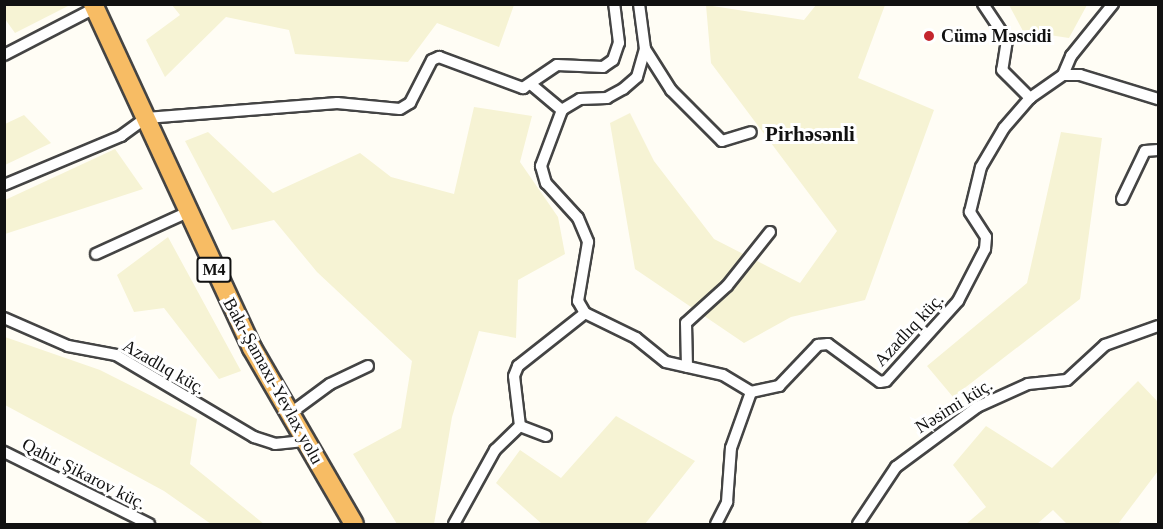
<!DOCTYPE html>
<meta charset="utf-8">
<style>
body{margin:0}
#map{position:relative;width:1163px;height:529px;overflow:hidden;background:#fffdf5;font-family:Georgia,serif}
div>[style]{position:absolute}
.farmland>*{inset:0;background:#f6f3d4}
.roads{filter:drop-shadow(2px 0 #444) drop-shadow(-2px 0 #444) drop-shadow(0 2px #444) drop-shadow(0 -2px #444)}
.minor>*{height:10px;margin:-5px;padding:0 5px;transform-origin:5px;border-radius:5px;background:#fff}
.trunk>*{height:18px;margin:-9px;padding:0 9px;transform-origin:9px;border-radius:9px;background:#f7bc64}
.dots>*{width:16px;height:16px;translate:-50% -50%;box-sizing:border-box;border:3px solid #fff;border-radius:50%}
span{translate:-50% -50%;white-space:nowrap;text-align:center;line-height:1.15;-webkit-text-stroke:6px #fff;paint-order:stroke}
.shield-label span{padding:2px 4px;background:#fff;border:2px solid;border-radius:4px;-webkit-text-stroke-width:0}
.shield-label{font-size:16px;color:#111;font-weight:700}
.poi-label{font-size:18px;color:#111;font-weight:700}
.left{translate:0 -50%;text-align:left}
.street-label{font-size:18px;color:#111}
.quarter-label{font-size:21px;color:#111;font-weight:700}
.frame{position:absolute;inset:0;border:6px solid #111;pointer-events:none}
</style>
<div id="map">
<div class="farmland">
<i style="clip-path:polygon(4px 5px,5px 4px,70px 5px,15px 33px,5px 19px)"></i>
<i style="clip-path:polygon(172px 5px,514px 5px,499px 47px,437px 23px,408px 62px,295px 54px,289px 30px,226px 17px,165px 77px,146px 40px,180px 15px)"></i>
<i style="clip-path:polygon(706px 5px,804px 20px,816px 5px,885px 5px,858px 78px,934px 110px,865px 300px,791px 317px,744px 343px,635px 269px,610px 123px,630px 113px,654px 161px,714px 239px,800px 283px,837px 231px,711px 63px)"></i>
<i style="clip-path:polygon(1009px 5px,1087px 5px,1069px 38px,1023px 31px)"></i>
<i style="clip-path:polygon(474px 107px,532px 116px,520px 162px,558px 217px,565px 254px,518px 280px,516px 338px,479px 331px,452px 417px,434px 524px,397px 524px,353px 454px,401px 428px,412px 361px,317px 272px,274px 220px,232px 230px,185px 141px,208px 132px,273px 193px,360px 153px,391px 177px,454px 194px)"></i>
<i style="clip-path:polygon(24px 115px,51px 143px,5px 165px,5px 124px)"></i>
<i style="clip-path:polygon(1061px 132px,1102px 138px,1080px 299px,953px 397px,927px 366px,1027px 283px)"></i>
<i style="clip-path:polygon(115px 149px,143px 189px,5px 234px,5px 200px)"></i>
<i style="clip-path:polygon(168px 237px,241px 371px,219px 379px,164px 308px,134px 312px,117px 275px)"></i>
<i style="clip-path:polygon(5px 337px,100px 370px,197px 419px,190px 464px,264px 524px,211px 524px,164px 491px,5px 405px)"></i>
<i style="clip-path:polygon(1138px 381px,1158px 402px,1158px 471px,1118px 524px,1067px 524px,1053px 510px,1037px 524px,966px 524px,986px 507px,953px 465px,986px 426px,1052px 468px)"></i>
<i style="clip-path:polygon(616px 416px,695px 461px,645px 524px,542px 524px,496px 483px,520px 450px,561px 478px)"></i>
</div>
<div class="roads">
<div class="minor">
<i style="left:639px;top:4px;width:45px;rotate:82.4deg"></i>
<i style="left:645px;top:49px;width:49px;rotate:57.6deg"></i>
<i style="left:671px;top:90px;width:72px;rotate:45deg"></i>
<i style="left:722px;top:141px;width:30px;rotate:-17deg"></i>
<i style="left:983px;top:4px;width:43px;rotate:56.3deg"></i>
<i style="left:1007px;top:40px;width:30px;rotate:99deg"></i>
<i style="left:1002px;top:70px;width:40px;rotate:45deg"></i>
<i style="left:645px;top:49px;width:29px;rotate:106deg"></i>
<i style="left:637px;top:77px;width:18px;rotate:139deg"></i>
<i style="left:623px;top:89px;width:18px;rotate:151deg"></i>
<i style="left:607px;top:98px;width:27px;rotate:178deg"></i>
<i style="left:580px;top:99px;width:21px;rotate:149deg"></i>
<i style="left:562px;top:110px;width:60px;rotate:110.6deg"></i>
<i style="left:541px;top:166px;width:18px;rotate:74deg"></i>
<i style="left:546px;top:183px;width:47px;rotate:47.6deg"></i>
<i style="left:578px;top:218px;width:26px;rotate:67deg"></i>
<i style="left:588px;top:242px;width:60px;rotate:99.6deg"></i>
<i style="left:578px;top:301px;width:14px;rotate:60deg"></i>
<i style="left:585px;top:313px;width:57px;rotate:26.1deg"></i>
<i style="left:636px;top:338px;width:38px;rotate:39deg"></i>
<i style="left:666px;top:362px;width:58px;rotate:12.8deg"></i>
<i style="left:723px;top:375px;width:33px;rotate:31deg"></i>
<i style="left:4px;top:55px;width:102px;rotate:-27.3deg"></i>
<i style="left:1063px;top:75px;width:21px;rotate:-67deg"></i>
<i style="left:1071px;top:56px;width:67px;rotate:-51.1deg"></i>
<i style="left:533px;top:86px;width:38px;rotate:40deg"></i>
<i style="left:4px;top:185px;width:127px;rotate:-22.7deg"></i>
<i style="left:121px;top:136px;width:31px;rotate:-36deg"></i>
<i style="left:146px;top:118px;width:192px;rotate:-4.5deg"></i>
<i style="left:337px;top:103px;width:63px;rotate:5.4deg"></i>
<i style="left:400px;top:109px;width:12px;rotate:-31deg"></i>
<i style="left:410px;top:103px;width:48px;rotate:-62.9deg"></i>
<i style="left:432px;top:60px;width:8px;rotate:-23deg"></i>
<i style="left:439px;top:57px;width:90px;rotate:20.3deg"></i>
<i style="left:523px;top:88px;width:41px;rotate:-34.1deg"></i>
<i style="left:557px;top:65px;width:46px;rotate:2.5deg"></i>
<i style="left:603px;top:67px;width:12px;rotate:-35deg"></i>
<i style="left:613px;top:60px;width:18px;rotate:-71deg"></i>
<i style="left:619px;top:43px;width:39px;rotate:-97deg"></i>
<i style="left:1122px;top:199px;width:53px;rotate:-64.4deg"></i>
<i style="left:1145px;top:151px;width:13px;rotate:-4deg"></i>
<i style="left:96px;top:254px;width:101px;rotate:-24.5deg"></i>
<i style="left:4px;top:318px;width:70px;rotate:23.6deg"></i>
<i style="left:68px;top:346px;width:49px;rotate:10.6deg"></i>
<i style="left:116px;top:355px;width:161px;rotate:30.7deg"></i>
<i style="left:254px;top:437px;width:22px;rotate:18deg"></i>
<i style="left:275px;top:444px;width:29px;rotate:-6deg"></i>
<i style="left:687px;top:367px;width:44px;rotate:-91.3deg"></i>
<i style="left:686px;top:323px;width:55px;rotate:-42.1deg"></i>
<i style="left:727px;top:286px;width:69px;rotate:-51.5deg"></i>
<i style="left:288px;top:415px;width:52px;rotate:-36.4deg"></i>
<i style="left:330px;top:384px;width:42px;rotate:-25.3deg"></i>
<i style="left:520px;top:426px;width:28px;rotate:21deg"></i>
<i style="left:4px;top:452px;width:162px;rotate:26.4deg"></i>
<i style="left:454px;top:524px;width:85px;rotate:-61deg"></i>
<i style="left:495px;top:450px;width:35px;rotate:-44deg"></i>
<i style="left:520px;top:426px;width:50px;rotate:-96.8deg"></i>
<i style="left:514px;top:376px;width:11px;rotate:-68deg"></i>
<i style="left:518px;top:366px;width:85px;rotate:-38.3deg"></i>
<i style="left:716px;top:524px;width:25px;rotate:-63deg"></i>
<i style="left:727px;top:502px;width:54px;rotate:-85.8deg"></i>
<i style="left:731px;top:448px;width:59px;rotate:-70.3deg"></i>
<i style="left:751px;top:392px;width:29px;rotate:-12deg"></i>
<i style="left:779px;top:386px;width:57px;rotate:-46.4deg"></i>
<i style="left:818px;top:345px;width:10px;rotate:-6deg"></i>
<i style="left:828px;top:344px;width:64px;rotate:36.2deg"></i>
<i style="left:880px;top:382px;width:6px;rotate:-9deg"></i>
<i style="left:886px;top:381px;width:108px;rotate:-48deg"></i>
<i style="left:958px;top:301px;width:59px;rotate:-62.6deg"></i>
<i style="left:985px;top:249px;width:12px;rotate:-85deg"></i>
<i style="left:986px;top:237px;width:30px;rotate:-123deg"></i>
<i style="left:970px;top:212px;width:46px;rotate:-76.3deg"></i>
<i style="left:981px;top:167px;width:45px;rotate:-59.5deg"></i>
<i style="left:1004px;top:128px;width:40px;rotate:-49deg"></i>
<i style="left:1030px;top:98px;width:40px;rotate:-34.9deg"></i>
<i style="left:1063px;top:75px;width:17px"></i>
<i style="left:1080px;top:75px;width:82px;rotate:17.1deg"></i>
<i style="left:858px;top:524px;width:69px;rotate:-56.3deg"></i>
<i style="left:896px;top:467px;width:101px;rotate:-36.5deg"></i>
<i style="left:977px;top:407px;width:56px;rotate:-24.3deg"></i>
<i style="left:1028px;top:384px;width:39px;rotate:-6deg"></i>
<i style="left:1067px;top:380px;width:52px;rotate:-42.6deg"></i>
<i style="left:1105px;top:345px;width:56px;rotate:-19.7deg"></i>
</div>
<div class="trunk">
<i style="left:93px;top:4px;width:379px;rotate:65.2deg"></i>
<i style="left:252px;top:348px;width:203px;rotate:59.9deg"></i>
</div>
</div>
<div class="dots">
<i style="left:929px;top:36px;background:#c4262e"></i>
</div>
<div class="shield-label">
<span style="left:214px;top:270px">M4</span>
</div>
<div class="poi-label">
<span class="left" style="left:941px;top:36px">Cümə Məscidi</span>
</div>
<div class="street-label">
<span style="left:909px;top:330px;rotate:-47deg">Azadlıq küç.</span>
<span style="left:164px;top:367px;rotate:30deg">Azadlıq küç.</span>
<span style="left:273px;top:381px;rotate:61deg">Bakı-Şamaxı-Yevlax yolu</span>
<span style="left:954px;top:406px;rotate:-32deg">Nəsimi küç.</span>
<span style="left:84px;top:474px;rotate:27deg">Qahir Şikarov küç.</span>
</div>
<div class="quarter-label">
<span style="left:810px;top:134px">Pirhəsənli</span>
</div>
<div class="frame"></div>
</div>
